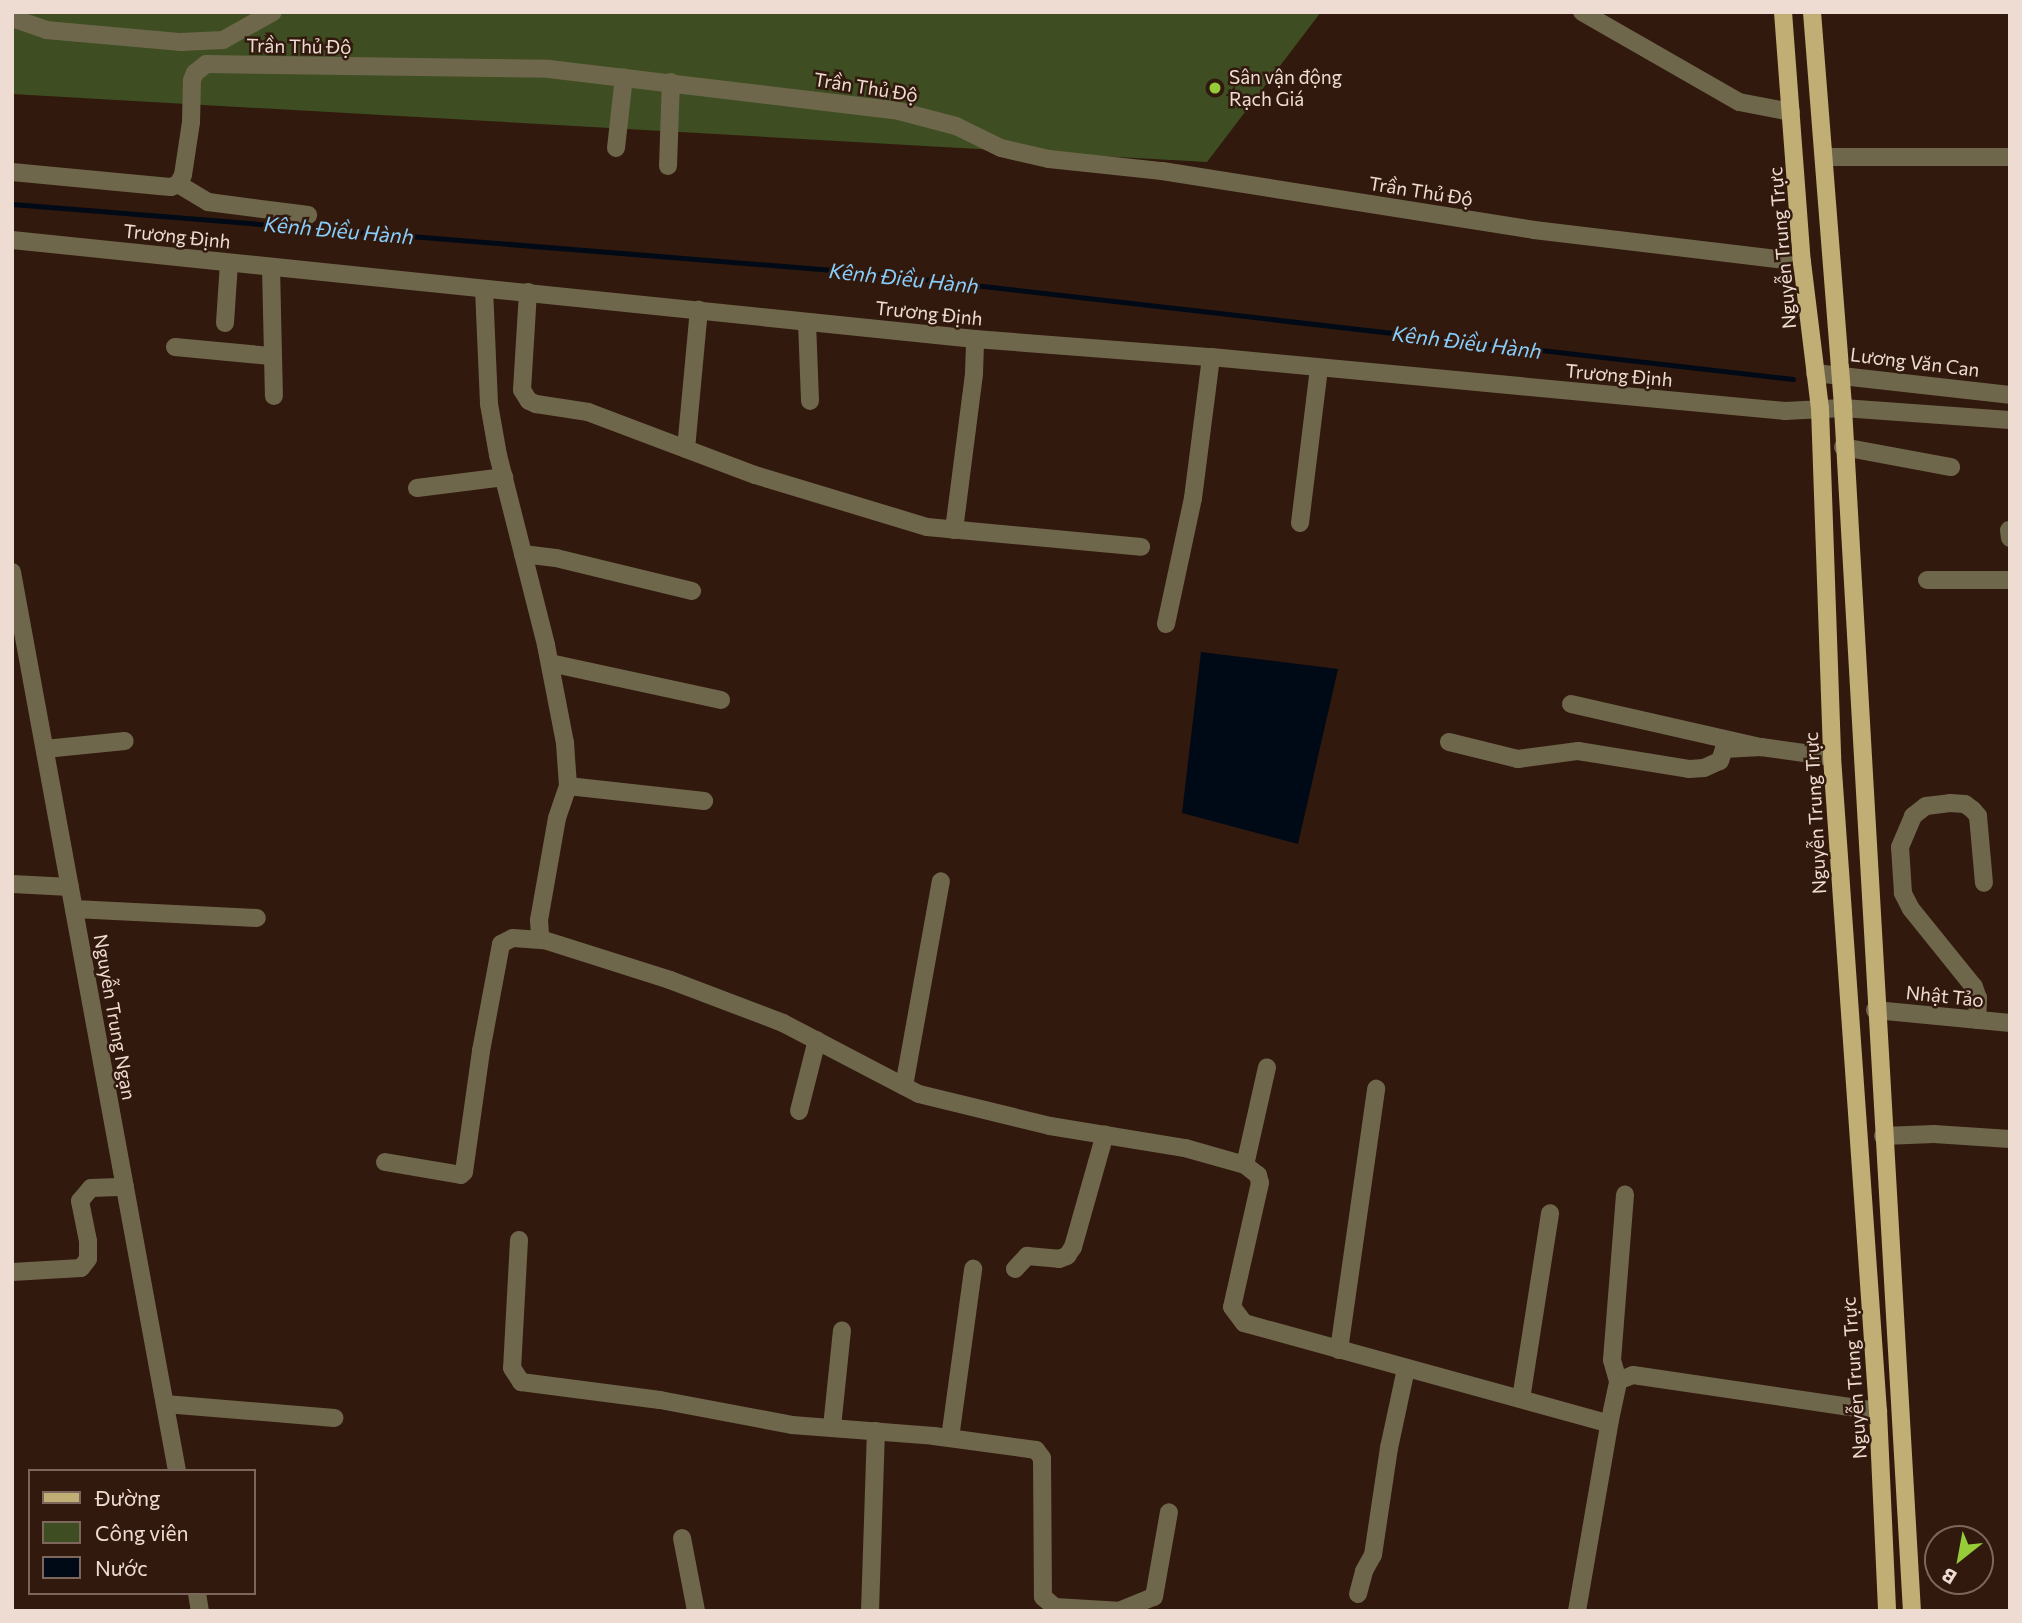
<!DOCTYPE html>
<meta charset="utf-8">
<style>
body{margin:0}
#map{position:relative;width:2022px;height:1623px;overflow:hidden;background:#32190d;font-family:Commissioner,sans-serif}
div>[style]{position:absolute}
.green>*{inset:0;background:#3e4e22}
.water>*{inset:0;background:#000a16}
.stream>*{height:5px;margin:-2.5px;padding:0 2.5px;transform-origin:2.5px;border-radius:2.5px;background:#000a16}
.minor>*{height:18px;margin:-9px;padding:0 9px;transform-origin:9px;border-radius:9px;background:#6f674c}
.major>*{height:18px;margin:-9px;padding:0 9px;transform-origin:9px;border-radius:9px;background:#c0ae75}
.dots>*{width:19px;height:19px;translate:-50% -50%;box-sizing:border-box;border:4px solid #32190d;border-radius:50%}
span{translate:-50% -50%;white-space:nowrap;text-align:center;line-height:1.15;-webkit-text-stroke:5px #32190d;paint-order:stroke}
.street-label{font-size:19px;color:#eedcd3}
.poi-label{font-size:19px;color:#eedcd3}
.left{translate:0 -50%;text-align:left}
.water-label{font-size:21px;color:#87cefc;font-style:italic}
.frame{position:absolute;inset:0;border:14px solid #eedcd3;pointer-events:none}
.legend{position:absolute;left:28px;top:1469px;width:228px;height:126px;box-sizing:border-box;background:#32190d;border:2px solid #7d675c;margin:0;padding:9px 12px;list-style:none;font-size:21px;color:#eedcd3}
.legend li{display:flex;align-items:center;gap:14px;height:35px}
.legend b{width:35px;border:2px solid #7d675c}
.north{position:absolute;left:1924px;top:1525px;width:70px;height:70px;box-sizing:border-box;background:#32190d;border:2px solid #7d675c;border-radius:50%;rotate:211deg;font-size:19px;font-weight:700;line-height:28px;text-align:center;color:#eedcd3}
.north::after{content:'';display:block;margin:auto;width:24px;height:32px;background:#97cc39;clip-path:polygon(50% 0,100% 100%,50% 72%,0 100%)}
</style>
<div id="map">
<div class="green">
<i style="clip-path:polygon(12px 12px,1321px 12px,1207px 162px,12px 94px)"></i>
</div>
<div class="water">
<i style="clip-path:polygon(1201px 652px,1338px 669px,1298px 844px,1182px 813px)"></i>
</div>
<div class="stream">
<i style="left:12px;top:204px;width:861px;rotate:4.6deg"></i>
<i style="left:870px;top:273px;width:929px;rotate:6.55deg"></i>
</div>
<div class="minor">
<i style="left:1582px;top:12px;width:181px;rotate:29.8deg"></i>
<i style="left:1739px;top:102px;width:53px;rotate:10.9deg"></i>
<i style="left:12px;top:18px;width:36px;rotate:19deg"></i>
<i style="left:46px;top:30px;width:136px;rotate:5.1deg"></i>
<i style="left:181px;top:42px;width:42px;rotate:-2.7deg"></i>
<i style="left:223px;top:40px;width:57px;rotate:-29.2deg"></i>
<i style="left:616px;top:148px;width:71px;rotate:-83.6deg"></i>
<i style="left:1824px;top:157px;width:186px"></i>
<i style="left:668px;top:166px;width:84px;rotate:-88deg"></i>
<i style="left:12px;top:172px;width:148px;rotate:5.4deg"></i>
<i style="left:159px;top:186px;width:12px;rotate:5deg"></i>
<i style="left:171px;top:187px;width:8px;rotate:-23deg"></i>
<i style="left:178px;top:184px;width:10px;rotate:-61deg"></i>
<i style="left:183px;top:175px;width:54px;rotate:-81.4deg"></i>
<i style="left:191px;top:122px;width:42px;rotate:-88.6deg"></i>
<i style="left:192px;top:80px;width:8px;rotate:-67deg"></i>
<i style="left:195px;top:73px;width:14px;rotate:-39deg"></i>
<i style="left:206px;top:64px;width:343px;rotate:0.8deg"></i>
<i style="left:549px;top:69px;width:348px;rotate:6.8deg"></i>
<i style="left:895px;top:110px;width:63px;rotate:14.7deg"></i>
<i style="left:956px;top:126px;width:50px;rotate:26.1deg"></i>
<i style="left:1001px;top:148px;width:49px;rotate:12.9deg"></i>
<i style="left:1049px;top:159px;width:114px;rotate:6.1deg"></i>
<i style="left:1162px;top:171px;width:377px;rotate:9deg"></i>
<i style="left:1534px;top:230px;width:270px;rotate:6.8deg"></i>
<i style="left:178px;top:184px;width:35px;rotate:31deg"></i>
<i style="left:208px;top:202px;width:101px;rotate:7.4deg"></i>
<i style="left:12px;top:240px;width:968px;rotate:5.87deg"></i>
<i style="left:975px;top:339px;width:237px;rotate:4.4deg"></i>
<i style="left:1211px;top:357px;width:577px;rotate:5.37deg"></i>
<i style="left:1785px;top:411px;width:58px;rotate:-3deg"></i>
<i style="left:1843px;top:408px;width:167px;rotate:4.1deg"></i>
<i style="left:271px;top:267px;width:129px;rotate:88.7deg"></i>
<i style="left:484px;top:289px;width:115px;rotate:87.5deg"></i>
<i style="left:489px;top:404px;width:52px;rotate:80deg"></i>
<i style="left:498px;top:455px;width:196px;rotate:75.8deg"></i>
<i style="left:546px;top:645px;width:100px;rotate:79deg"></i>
<i style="left:565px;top:743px;width:43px;rotate:86deg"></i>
<i style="left:568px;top:786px;width:34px;rotate:109deg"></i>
<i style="left:557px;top:818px;width:104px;rotate:100deg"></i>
<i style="left:539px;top:920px;width:16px;rotate:86deg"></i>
<i style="left:540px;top:936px;width:6px;rotate:45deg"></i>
<i style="left:544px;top:940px;width:132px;rotate:17.6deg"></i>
<i style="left:670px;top:980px;width:121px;rotate:20.8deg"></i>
<i style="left:783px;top:1023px;width:153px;rotate:27.6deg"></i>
<i style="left:919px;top:1094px;width:135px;rotate:13.7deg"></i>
<i style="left:1050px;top:1126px;width:137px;rotate:9.3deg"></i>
<i style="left:1185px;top:1148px;width:62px;rotate:15.8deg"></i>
<i style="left:1245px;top:1165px;width:16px;rotate:38deg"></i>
<i style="left:1258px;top:1175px;width:8px;rotate:76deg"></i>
<i style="left:1260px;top:1183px;width:127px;rotate:102.7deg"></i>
<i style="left:1232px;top:1307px;width:20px;rotate:53deg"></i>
<i style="left:1244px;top:1323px;width:373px;rotate:15.4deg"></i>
<i style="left:1604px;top:1422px;width:6px;rotate:-18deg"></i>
<i style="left:1610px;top:1420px;width:40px;rotate:-78deg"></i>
<i style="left:1618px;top:1381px;width:16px;rotate:-22deg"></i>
<i style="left:1633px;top:1375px;width:248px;rotate:8.4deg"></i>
<i style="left:528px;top:292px;width:98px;rotate:93.5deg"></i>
<i style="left:522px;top:390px;width:13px;rotate:58deg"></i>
<i style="left:529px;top:401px;width:8px;rotate:23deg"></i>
<i style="left:536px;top:404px;width:53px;rotate:8.7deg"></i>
<i style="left:588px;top:412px;width:178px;rotate:20.7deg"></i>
<i style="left:755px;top:475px;width:180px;rotate:16.8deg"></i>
<i style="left:927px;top:527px;width:215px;rotate:5.3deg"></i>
<i style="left:807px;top:322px;width:79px;rotate:87.8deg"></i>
<i style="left:225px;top:323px;width:60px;rotate:-86.2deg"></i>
<i style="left:175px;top:347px;width:96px;rotate:5.4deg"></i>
<i style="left:1815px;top:373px;width:196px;rotate:6.4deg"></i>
<i style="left:1843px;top:447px;width:110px;rotate:10.5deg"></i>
<i style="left:686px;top:449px;width:140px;rotate:-84.7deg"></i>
<i style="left:417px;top:488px;width:88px;rotate:-7.2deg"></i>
<i style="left:1300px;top:523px;width:156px;rotate:-83deg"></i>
<i style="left:954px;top:530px;width:158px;rotate:-82.7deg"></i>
<i style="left:974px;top:373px;width:34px;rotate:-88deg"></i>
<i style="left:2009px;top:530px;width:8px;rotate:83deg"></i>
<i style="left:523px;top:554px;width:33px;rotate:7deg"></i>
<i style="left:556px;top:558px;width:140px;rotate:13.6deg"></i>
<i style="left:12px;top:572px;width:914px;rotate:79.6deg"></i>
<i style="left:1927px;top:580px;width:83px"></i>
<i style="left:1166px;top:624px;width:129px;rotate:-77.9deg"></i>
<i style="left:1193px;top:498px;width:142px;rotate:-82.7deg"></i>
<i style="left:550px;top:663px;width:175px;rotate:12.2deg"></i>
<i style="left:1571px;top:704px;width:195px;rotate:12.8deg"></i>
<i style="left:1761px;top:747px;width:72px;rotate:8deg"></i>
<i style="left:1449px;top:742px;width:71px;rotate:13.8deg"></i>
<i style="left:1518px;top:759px;width:61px;rotate:-7.6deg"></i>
<i style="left:1578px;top:751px;width:112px;rotate:9.2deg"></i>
<i style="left:1689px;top:769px;width:15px;rotate:-4deg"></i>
<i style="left:1704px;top:768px;width:17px;rotate:-24deg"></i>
<i style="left:1720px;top:761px;width:13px;rotate:-72deg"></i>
<i style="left:1724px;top:749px;width:37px;rotate:-3deg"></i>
<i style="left:45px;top:749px;width:80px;rotate:-5.7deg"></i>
<i style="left:568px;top:786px;width:137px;rotate:6.3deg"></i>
<i style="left:12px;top:884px;width:58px;rotate:3deg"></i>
<i style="left:74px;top:909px;width:183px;rotate:2.8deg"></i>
<i style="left:1875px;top:1010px;width:136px;rotate:5.5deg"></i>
<i style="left:1977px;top:1020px;width:22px;rotate:-87deg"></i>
<i style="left:1978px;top:998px;width:12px;rotate:-110deg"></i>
<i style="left:1974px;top:987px;width:100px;rotate:-128.9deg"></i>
<i style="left:1911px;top:909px;width:18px;rotate:-117deg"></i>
<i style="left:1903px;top:893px;width:46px;rotate:-93.7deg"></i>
<i style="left:1900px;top:847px;width:34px;rotate:-67deg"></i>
<i style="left:1913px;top:816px;width:16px;rotate:-38deg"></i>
<i style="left:1926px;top:806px;width:24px;rotate:-7deg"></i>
<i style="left:1950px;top:803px;width:15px;rotate:4deg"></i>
<i style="left:1965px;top:804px;width:10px;rotate:37deg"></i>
<i style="left:1973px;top:810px;width:8px;rotate:50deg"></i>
<i style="left:1978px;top:816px;width:67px;rotate:84.9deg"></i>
<i style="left:904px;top:1086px;width:208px;rotate:-79.8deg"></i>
<i style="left:799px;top:1111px;width:73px;rotate:-75.8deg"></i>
<i style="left:1883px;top:1136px;width:51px;rotate:-2.2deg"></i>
<i style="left:1934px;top:1134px;width:76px;rotate:3.8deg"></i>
<i style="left:385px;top:1162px;width:77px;rotate:9.7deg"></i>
<i style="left:461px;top:1175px;width:4px;rotate:-45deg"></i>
<i style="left:464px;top:1172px;width:122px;rotate:-82deg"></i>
<i style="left:481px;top:1051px;width:109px;rotate:-79.4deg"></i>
<i style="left:501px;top:944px;width:13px;rotate:-27deg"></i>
<i style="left:513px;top:938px;width:31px;rotate:4deg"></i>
<i style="left:1245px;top:1165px;width:100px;rotate:-77.3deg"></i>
<i style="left:519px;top:1240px;width:128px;rotate:93.1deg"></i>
<i style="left:512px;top:1368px;width:17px;rotate:57deg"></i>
<i style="left:521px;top:1382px;width:140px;rotate:7.4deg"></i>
<i style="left:660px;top:1400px;width:134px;rotate:10.7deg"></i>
<i style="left:792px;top:1425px;width:142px;rotate:4.4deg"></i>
<i style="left:934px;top:1436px;width:103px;rotate:7.8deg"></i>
<i style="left:1036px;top:1450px;width:10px;rotate:53deg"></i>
<i style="left:1042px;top:1458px;width:139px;rotate:89.6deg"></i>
<i style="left:1043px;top:1597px;width:16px;rotate:40deg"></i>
<i style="left:1055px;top:1607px;width:67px;rotate:3.4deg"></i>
<i style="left:1015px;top:1269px;width:18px;rotate:-47deg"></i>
<i style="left:1027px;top:1256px;width:32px;rotate:5deg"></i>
<i style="left:1059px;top:1259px;width:9px;rotate:-21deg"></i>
<i style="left:1067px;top:1256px;width:11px;rotate:-56deg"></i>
<i style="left:1073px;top:1247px;width:117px;rotate:-74.2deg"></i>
<i style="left:12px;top:1272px;width:69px;rotate:-3.3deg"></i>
<i style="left:81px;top:1268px;width:11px;rotate:-52deg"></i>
<i style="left:88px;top:1259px;width:18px;rotate:-90deg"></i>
<i style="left:88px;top:1241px;width:41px;rotate:-101.3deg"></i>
<i style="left:80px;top:1201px;width:17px;rotate:-50deg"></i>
<i style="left:91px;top:1188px;width:34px;rotate:-2deg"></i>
<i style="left:1339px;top:1350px;width:264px;rotate:-81.9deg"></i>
<i style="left:1618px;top:1381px;width:22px;rotate:-106deg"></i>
<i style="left:1612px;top:1360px;width:166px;rotate:-85.5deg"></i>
<i style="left:1521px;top:1399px;width:188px;rotate:-81.1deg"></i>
<i style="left:165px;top:1404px;width:170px;rotate:4.7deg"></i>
<i style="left:832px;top:1427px;width:97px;rotate:-84.1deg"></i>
<i style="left:950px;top:1438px;width:171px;rotate:-82.2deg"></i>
<i style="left:682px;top:1538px;width:74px;rotate:79.1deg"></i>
<i style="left:197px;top:1593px;width:18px;rotate:81deg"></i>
<i style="left:1358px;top:1594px;width:24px;rotate:-75deg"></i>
<i style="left:1364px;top:1571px;width:18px;rotate:-61deg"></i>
<i style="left:1373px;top:1555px;width:108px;rotate:-81.5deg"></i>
<i style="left:1389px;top:1448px;width:81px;rotate:-77.9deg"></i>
<i style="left:1121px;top:1610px;width:35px;rotate:-22deg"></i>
<i style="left:1154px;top:1597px;width:86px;rotate:-80deg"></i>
<i style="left:870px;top:1611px;width:180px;rotate:-88.1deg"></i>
<i style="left:1577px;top:1611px;width:194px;rotate:-80.2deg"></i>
</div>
<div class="major">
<i style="left:1783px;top:12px;width:251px;rotate:85.7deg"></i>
<i style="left:1802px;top:262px;width:148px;rotate:83deg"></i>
<i style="left:1820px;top:409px;width:348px;rotate:88deg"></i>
<i style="left:1832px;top:757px;width:656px;rotate:85.98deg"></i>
<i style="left:1878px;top:1411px;width:200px;rotate:87.4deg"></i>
<i style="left:1812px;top:12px;width:397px;rotate:85.5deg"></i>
<i style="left:1843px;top:408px;width:1205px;rotate:86.72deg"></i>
</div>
<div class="dots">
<i style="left:1215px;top:88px;background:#97cc39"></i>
</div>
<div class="street-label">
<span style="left:299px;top:46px;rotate:1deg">Trần Thủ Độ</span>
<span style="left:866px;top:87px;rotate:9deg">Trần Thủ Độ</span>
<span style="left:1421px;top:191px;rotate:9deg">Trần Thủ Độ</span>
<span style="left:177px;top:236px;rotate:6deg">Trương Định</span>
<span style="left:1782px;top:248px;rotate:-95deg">Nguyễn Trung Trực</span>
<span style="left:929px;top:313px;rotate:6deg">Trương Định</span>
<span style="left:1915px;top:362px;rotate:7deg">Lương Văn Can</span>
<span style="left:1619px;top:375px;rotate:5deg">Trương Định</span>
<span style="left:1815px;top:813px;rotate:-93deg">Nguyễn Trung Trực</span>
<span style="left:1945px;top:996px;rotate:6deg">Nhật Tảo</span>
<span style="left:115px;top:1017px;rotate:80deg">Nguyễn Trung Ngạn</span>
<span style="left:1854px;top:1378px;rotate:-94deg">Nguyễn Trung Trực</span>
</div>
<div class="poi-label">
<span class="left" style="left:1229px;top:88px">Sân vận động<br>Rạch Giá</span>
</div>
<div class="water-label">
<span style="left:339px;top:230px;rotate:5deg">Kênh Điều Hành</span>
<span style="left:904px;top:278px;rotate:6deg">Kênh Điều Hành</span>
<span style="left:1467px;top:342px;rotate:7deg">Kênh Điều Hành</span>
</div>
<div class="frame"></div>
<ul class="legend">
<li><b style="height:9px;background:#c0ae75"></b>Đường</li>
<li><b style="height:19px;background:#3e4e22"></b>Công viên</li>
<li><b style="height:19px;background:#000a16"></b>Nước</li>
</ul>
<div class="north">B</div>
</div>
